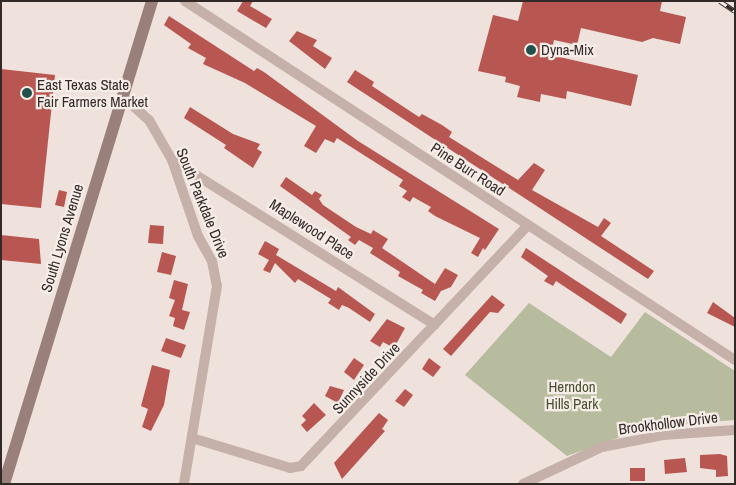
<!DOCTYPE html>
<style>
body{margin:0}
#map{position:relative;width:736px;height:485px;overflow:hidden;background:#efe2dc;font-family:"Archivo Narrow",sans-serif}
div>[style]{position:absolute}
.green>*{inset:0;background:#b7bc9e}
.building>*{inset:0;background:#b85751}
.street>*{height:10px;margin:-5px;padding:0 5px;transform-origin:5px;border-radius:5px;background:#c5b1a9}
.secondary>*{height:12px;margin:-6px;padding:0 6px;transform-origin:6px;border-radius:6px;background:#99807b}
.rail>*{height:4.5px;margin-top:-2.25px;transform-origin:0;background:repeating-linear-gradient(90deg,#f7ede8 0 8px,#332a28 0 16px);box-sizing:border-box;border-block:1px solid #332a28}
.dots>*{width:14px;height:14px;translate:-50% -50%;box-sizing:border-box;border:2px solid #f7ede8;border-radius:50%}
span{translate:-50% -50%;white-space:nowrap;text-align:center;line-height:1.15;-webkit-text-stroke:4.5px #f7ede8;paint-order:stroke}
.poi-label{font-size:15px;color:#332a28}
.left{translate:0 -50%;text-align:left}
.street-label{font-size:15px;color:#332a28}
.park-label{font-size:15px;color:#494f2f}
.frame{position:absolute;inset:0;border:2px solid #332a28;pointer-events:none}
</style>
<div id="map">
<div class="green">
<i style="clip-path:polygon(529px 303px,611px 357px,645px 312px,735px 371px,735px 420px,672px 425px,626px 435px,567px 456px,465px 375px)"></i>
</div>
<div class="building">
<i style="clip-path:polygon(243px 1px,253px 1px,250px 6px,272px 19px,266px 28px,237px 11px)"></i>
<i style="clip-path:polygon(523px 1px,662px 1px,660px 11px,686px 17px,680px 44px,653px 38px,642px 42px,581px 28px,577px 45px,554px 40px,551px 55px,638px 75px,631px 106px,567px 91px,566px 99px,541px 94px,540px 102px,517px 97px,520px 86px,505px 82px,506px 77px,478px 71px,493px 15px,518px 21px)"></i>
<i style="clip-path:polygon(169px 16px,254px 71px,257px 68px,264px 72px,358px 141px,499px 229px,485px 250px,483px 248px,478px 257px,471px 253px,480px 238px,435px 216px,428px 211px,431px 207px,413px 197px,410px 202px,402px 197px,407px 191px,399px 186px,403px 180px,337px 138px,334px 143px,325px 139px,316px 153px,304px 146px,316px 126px,245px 83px,203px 64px,206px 58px,188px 48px,191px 44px,164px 25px)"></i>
<i style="clip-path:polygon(297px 31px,317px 40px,313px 46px,332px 58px,325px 69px,289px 41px)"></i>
<i style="clip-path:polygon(1px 69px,55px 75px,41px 208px,1px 204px)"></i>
<i style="clip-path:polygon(355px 70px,374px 82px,372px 86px,419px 117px,422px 114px,442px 125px,452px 132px,449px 137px,518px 180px,534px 163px,545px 170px,532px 190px,598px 227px,604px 218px,611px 223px,601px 236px,654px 271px,648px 279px,347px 82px)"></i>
<i style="clip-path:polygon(190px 107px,233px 134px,260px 144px,257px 149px,262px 152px,253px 168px,224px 148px,226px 145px,184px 118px)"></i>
<i style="clip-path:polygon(286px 177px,312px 195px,315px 191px,322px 195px,319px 199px,323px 205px,356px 227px,371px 234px,373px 230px,388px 239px,382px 248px,435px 284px,445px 268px,458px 275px,451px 287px,441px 291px,435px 301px,421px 293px,423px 290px,398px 276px,400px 272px,370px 253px,373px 248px,359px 240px,355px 245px,348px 240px,351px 237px,280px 186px)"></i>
<i style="clip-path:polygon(59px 190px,67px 192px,64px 207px,55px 205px)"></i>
<i style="clip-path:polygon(150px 225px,164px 226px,163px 244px,148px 243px)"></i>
<i style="clip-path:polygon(1px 235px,39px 239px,41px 264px,1px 260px)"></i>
<i style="clip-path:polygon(265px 241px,279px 249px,276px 255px,336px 291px,338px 287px,375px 314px,370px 322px,349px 308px,342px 305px,339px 310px,328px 303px,331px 299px,298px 279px,295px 283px,275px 263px,270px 273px,263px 270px,269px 260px,258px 254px)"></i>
<i style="clip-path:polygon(526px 248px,627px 314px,621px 324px,556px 281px,553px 286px,544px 281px,548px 276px,521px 257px)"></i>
<i style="clip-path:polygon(162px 252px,176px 256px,171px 275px,157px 272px)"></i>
<i style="clip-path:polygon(174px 280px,188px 284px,182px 310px,190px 312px,184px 330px,173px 326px,175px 318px,169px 316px,175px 300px,169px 298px)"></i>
<i style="clip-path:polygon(492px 295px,505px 305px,498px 313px,490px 312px,451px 356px,443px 349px)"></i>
<i style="clip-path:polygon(713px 302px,735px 318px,735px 327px,707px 313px)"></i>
<i style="clip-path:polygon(387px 319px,405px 328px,394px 348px,383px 342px,380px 347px,370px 341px)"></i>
<i style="clip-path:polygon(166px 338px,186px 345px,181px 358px,161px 351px)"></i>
<i style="clip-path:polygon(354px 358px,364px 365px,354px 380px,344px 372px)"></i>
<i style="clip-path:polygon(429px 358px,441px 367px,433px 377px,422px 369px)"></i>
<i style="clip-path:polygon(152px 365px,170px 370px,164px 405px,151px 431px,142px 427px,148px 409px,141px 406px)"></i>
<i style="clip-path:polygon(330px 386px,344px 390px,338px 403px,325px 396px)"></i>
<i style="clip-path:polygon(405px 389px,413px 395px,404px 407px,395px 401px)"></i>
<i style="clip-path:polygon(314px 403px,326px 415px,307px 432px,301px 425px,306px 420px,302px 416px)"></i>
<i style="clip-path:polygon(379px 413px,388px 420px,382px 429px,385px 431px,342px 479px,334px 463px)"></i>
<i style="clip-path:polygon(720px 454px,727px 456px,728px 476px,716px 477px,716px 470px,700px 468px,700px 455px)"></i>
<i style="clip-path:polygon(685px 458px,687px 472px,665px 474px,664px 460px)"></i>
<i style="clip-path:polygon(630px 468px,645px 468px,645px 481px,630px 481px)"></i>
</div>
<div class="street">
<i style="left:185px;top:1px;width:657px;rotate:33.13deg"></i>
<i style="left:122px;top:96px;width:36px;rotate:42deg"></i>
<i style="left:149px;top:120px;width:46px;rotate:60.1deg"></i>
<i style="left:172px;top:160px;width:80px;rotate:71.1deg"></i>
<i style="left:198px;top:236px;width:29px;rotate:61deg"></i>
<i style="left:212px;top:261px;width:25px;rotate:79deg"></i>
<i style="left:217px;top:286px;width:201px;rotate:99.5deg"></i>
<i style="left:172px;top:160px;width:310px;rotate:32.1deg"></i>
<i style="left:192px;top:438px;width:102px;rotate:17deg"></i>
<i style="left:290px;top:468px;width:11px;rotate:-10deg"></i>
<i style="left:301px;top:466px;width:331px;rotate:-46.7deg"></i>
<i style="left:523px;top:484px;width:87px;rotate:-25.1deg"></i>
<i style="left:602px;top:447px;width:62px;rotate:-11.1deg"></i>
<i style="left:663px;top:435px;width:72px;rotate:-4deg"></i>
</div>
<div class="secondary">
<i style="left:4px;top:484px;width:505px;rotate:-72.96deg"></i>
</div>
<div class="rail">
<i style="left:720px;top:1px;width:18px;rotate:34deg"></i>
</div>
<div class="dots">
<i style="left:531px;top:50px;background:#22504b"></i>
<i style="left:27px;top:93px;background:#22504b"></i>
</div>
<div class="poi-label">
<span class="left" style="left:541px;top:50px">Dyna-Mix</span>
<span class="left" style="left:37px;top:93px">East Texas State<br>Fair Farmers Market</span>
</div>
<div class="street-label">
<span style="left:468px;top:169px;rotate:33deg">Pine Burr Road</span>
<span style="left:203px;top:203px;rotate:68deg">South Parkdale Drive</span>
<span style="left:312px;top:229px;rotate:33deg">Maplewood Place</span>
<span style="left:62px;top:238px;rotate:-73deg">South Lyons Avenue</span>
<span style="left:366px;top:378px;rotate:-47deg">Sunnyside Drive</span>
<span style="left:668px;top:423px;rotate:-7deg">Brookhollow Drive</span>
</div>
<div class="park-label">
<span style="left:572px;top:395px">Herndon<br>Hills Park</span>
</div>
<div class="frame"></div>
</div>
